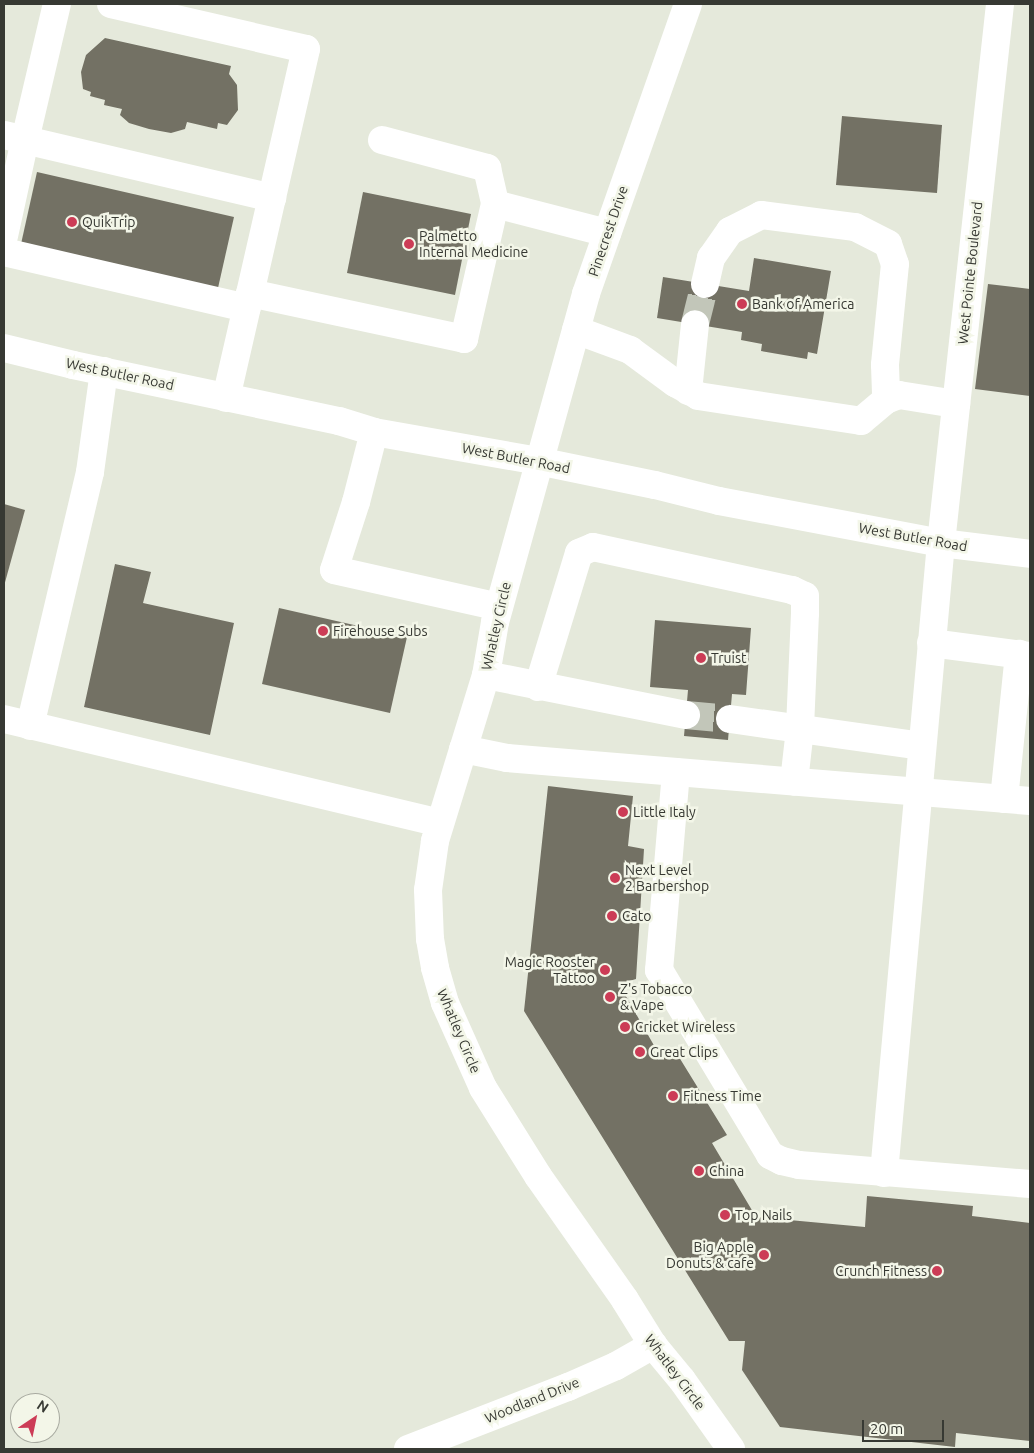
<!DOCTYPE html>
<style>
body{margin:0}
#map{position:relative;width:1034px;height:1453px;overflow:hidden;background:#e5e9db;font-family:Ubuntu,sans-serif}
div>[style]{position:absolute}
.building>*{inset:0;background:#737164}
.minor-tunnel>*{height:28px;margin-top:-14px;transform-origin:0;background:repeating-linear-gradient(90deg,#c2c6b9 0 28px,transparent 0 42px)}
.minor>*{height:28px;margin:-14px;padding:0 14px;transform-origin:14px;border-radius:14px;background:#fff}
.major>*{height:28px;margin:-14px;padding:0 14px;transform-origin:14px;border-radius:14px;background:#fff}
.dots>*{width:14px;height:14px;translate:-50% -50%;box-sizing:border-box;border:2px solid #f3f6e8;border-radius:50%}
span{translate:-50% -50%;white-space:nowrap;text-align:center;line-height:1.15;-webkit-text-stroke:5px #f3f6e8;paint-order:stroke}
.poi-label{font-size:14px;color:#373933}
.left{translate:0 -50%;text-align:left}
.right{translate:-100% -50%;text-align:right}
.street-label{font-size:14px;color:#373933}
.frame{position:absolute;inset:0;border:5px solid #373933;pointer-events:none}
.north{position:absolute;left:10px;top:1393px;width:50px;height:50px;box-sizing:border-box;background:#f3f6e8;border:1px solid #a8aaa0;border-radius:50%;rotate:34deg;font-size:14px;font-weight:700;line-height:20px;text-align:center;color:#373933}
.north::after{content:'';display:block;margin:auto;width:18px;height:22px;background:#cc3c56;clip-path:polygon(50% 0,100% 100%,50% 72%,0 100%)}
.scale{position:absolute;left:862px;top:1420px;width:82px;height:22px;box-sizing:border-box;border:2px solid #373933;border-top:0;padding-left:6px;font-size:15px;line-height:18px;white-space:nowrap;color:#373933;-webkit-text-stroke:4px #f3f6e8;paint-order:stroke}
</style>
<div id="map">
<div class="building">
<i style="clip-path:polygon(105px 38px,231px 66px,229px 74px,237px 85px,238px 110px,227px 125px,218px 123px,217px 129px,187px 122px,185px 129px,171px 133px,149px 129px,129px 123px,120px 115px,122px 109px,104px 105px,105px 100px,90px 96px,91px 92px,83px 89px,81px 72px,86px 55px)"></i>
<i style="clip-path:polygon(842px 116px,942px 125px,937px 193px,836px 185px)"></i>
<i style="clip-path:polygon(37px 172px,234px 217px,218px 288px,21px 244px)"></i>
<i style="clip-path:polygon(363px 192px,471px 214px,455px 295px,347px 273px)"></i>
<i style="clip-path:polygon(754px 258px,831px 271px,817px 354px,808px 352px,807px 359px,761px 351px,762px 344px,741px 340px,742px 332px,657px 318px,663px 277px,749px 291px)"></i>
<i style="clip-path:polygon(988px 284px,1030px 289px,1030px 396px,975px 389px)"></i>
<i style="clip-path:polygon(4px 504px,25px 510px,4px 586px)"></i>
<i style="clip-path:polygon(115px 564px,151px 572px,143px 603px,234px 623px,210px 735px,84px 707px)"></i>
<i style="clip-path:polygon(279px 608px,407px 637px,390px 713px,262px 684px)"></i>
<i style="clip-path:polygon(655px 620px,751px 628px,746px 695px,732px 694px,728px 740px,684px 736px,688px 690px,650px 687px)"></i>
<i style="clip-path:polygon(548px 786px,633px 796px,628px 846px,644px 849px,636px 979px,619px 984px,660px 1056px,674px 1049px,727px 1135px,712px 1143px,756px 1217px,865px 1227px,867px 1196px,973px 1206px,972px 1216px,1030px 1223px,1030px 1441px,956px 1433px,955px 1447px,780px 1427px,742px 1370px,745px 1341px,729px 1341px,524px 1011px)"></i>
</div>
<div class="minor-tunnel">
<i style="left:695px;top:324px;width:41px;rotate:-76deg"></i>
<i style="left:686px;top:715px;width:44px;rotate:5.2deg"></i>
</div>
<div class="minor">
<i style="left:111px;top:4px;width:200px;rotate:13deg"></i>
<i style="left:306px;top:49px;width:358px;rotate:102.9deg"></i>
<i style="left:688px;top:4px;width:307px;rotate:109.4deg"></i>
<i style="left:586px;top:294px;width:340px;rotate:105.5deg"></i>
<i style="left:495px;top:622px;width:54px;rotate:99.6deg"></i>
<i style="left:486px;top:675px;width:174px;rotate:107.1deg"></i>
<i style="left:435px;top:841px;width:49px;rotate:98.1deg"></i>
<i style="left:428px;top:890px;width:49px;rotate:87.7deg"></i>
<i style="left:430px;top:939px;width:29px;rotate:80deg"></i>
<i style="left:435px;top:968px;width:36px;rotate:74deg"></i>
<i style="left:445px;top:1003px;width:93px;rotate:65.9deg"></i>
<i style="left:483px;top:1088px;width:104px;rotate:58deg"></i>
<i style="left:538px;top:1176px;width:151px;rotate:54.9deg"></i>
<i style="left:625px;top:1300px;width:53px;rotate:58.1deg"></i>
<i style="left:653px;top:1345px;width:45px;rotate:50.4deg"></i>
<i style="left:682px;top:1380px;width:85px;rotate:54.6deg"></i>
<i style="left:4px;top:135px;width:22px;rotate:13deg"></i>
<i style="left:25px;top:140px;width:140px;rotate:-76.8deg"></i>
<i style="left:382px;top:140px;width:109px;rotate:14.9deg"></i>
<i style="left:487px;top:168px;width:37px;rotate:77deg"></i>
<i style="left:4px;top:236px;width:98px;rotate:-77.7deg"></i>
<i style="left:25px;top:140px;width:254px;rotate:13.2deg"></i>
<i style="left:4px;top:252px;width:249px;rotate:13deg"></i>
<i style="left:705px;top:284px;width:27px;rotate:-77deg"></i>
<i style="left:711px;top:258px;width:33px;rotate:-55deg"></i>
<i style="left:730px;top:231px;width:35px;rotate:-27deg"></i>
<i style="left:761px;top:215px;width:95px;rotate:7.3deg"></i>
<i style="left:855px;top:227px;width:37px;rotate:27deg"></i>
<i style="left:888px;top:244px;width:21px;rotate:71deg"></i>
<i style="left:895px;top:264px;width:101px;rotate:95.7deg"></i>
<i style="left:885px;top:365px;width:35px;rotate:88deg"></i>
<i style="left:250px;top:293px;width:219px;rotate:12.1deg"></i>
<i style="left:464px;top:339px;width:139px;rotate:-77.1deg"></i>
<i style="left:495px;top:204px;width:116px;rotate:14.5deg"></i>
<i style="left:576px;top:330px;width:58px;rotate:20.3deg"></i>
<i style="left:630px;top:350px;width:56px;rotate:36.3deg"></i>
<i style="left:675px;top:383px;width:26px;rotate:29deg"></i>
<i style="left:698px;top:396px;width:165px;rotate:8.7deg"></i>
<i style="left:861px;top:421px;width:33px;rotate:-40deg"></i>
<i style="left:886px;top:400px;width:14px;rotate:-21deg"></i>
<i style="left:899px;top:395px;width:58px;rotate:9deg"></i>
<i style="left:688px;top:391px;width:67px;rotate:-84deg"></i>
<i style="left:374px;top:432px;width:72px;rotate:104.4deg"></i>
<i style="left:356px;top:502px;width:71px;rotate:107.9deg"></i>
<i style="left:334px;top:570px;width:169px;rotate:12.6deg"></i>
<i style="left:931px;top:643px;width:100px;rotate:7.5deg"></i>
<i style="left:486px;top:675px;width:204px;rotate:11.3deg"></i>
<i style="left:538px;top:687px;width:140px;rotate:-73deg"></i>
<i style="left:579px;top:553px;width:15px;rotate:-23deg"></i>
<i style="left:593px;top:547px;width:204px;rotate:12.2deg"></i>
<i style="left:792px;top:590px;width:14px;rotate:25deg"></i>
<i style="left:805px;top:596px;width:17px;rotate:90deg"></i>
<i style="left:805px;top:613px;width:116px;rotate:92.5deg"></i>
<i style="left:800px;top:729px;width:53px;rotate:96.5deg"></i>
<i style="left:4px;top:719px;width:448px;rotate:13.4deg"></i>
<i style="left:730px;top:719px;width:193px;rotate:8deg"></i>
<i style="left:30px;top:726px;width:261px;rotate:-76.7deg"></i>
<i style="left:90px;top:472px;width:102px;rotate:-82.1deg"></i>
<i style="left:463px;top:749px;width:45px;rotate:11.6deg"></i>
<i style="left:507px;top:758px;width:525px;rotate:4.7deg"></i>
<i style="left:676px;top:772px;width:199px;rotate:94.9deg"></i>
<i style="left:659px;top:970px;width:216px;rotate:59deg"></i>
<i style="left:770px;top:1155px;width:13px;rotate:27deg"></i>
<i style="left:782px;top:1161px;width:17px;rotate:13deg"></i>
<i style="left:799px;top:1165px;width:232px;rotate:4.7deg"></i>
<i style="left:1004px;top:799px;width:146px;rotate:-84.1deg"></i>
<i style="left:884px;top:1173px;width:633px;rotate:-84.83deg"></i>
<i style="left:941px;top:543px;width:542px;rotate:-83.75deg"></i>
<i style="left:408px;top:1449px;width:172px;rotate:-21.2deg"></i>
<i style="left:568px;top:1387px;width:52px;rotate:-23.6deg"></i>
<i style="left:616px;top:1366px;width:43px;rotate:-29.6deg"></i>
</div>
<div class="major">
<i style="left:4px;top:348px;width:71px;rotate:13.8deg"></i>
<i style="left:73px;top:365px;width:272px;rotate:11.9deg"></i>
<i style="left:339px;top:421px;width:37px;rotate:17deg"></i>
<i style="left:374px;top:432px;width:167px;rotate:10deg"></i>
<i style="left:538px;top:461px;width:119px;rotate:11.6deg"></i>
<i style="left:655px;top:485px;width:66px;rotate:14deg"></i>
<i style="left:719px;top:501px;width:226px;rotate:10.7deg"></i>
<i style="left:941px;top:543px;width:90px;rotate:7deg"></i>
</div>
<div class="dots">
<i style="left:72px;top:222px;background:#cc3c56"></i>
<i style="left:409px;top:244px;background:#cc3c56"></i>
<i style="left:742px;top:304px;background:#cc3c56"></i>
<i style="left:323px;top:631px;background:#cc3c56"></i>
<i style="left:701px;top:658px;background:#cc3c56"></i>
<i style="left:623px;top:812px;background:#cc3c56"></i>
<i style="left:615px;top:878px;background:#cc3c56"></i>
<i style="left:612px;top:916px;background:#cc3c56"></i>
<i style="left:605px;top:970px;background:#cc3c56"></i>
<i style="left:610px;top:997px;background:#cc3c56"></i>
<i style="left:625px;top:1027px;background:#cc3c56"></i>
<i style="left:640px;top:1052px;background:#cc3c56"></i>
<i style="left:673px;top:1096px;background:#cc3c56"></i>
<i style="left:699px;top:1171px;background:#cc3c56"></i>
<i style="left:725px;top:1215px;background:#cc3c56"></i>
<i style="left:764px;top:1255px;background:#cc3c56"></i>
<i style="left:937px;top:1271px;background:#cc3c56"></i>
</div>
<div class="poi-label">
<span class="left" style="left:82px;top:222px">QuikTrip</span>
<span class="left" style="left:419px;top:244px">Palmetto<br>Internal Medicine</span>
<span class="left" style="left:752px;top:304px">Bank of America</span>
<span class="left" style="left:333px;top:631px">Firehouse Subs</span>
<span class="left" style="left:711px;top:658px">Truist</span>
<span class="left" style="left:633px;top:812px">Little Italy</span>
<span class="left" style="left:625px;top:878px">Next Level<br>2 Barbershop</span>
<span class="left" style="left:622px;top:916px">Cato</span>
<span class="right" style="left:595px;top:970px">Magic Rooster<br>Tattoo</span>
<span class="left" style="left:620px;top:997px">Z's Tobacco<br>&amp; Vape</span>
<span class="left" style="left:635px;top:1027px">Cricket Wireless</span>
<span class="left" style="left:650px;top:1052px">Great Clips</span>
<span class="left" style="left:683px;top:1096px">Fitness Time</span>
<span class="left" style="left:709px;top:1171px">China</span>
<span class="left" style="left:735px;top:1215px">Top Nails</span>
<span class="right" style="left:754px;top:1255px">Big Apple<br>Donuts &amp; cafe</span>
<span class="right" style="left:927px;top:1271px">Crunch Fitness</span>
</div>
<div class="street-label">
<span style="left:608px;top:231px;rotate:-71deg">Pinecrest Drive</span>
<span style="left:970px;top:273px;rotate:-84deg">West Pointe Boulevard</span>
<span style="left:120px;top:374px;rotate:12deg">West Butler Road</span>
<span style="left:516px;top:458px;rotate:11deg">West Butler Road</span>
<span style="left:913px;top:537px;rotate:10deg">West Butler Road</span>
<span style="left:496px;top:626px;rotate:-77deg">Whatley Circle</span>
<span style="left:459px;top:1031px;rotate:67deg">Whatley Circle</span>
<span style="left:675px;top:1372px;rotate:53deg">Whatley Circle</span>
<span style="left:532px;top:1400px;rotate:-22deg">Woodland Drive</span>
</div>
<div class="frame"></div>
<div class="north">N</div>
<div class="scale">20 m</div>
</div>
